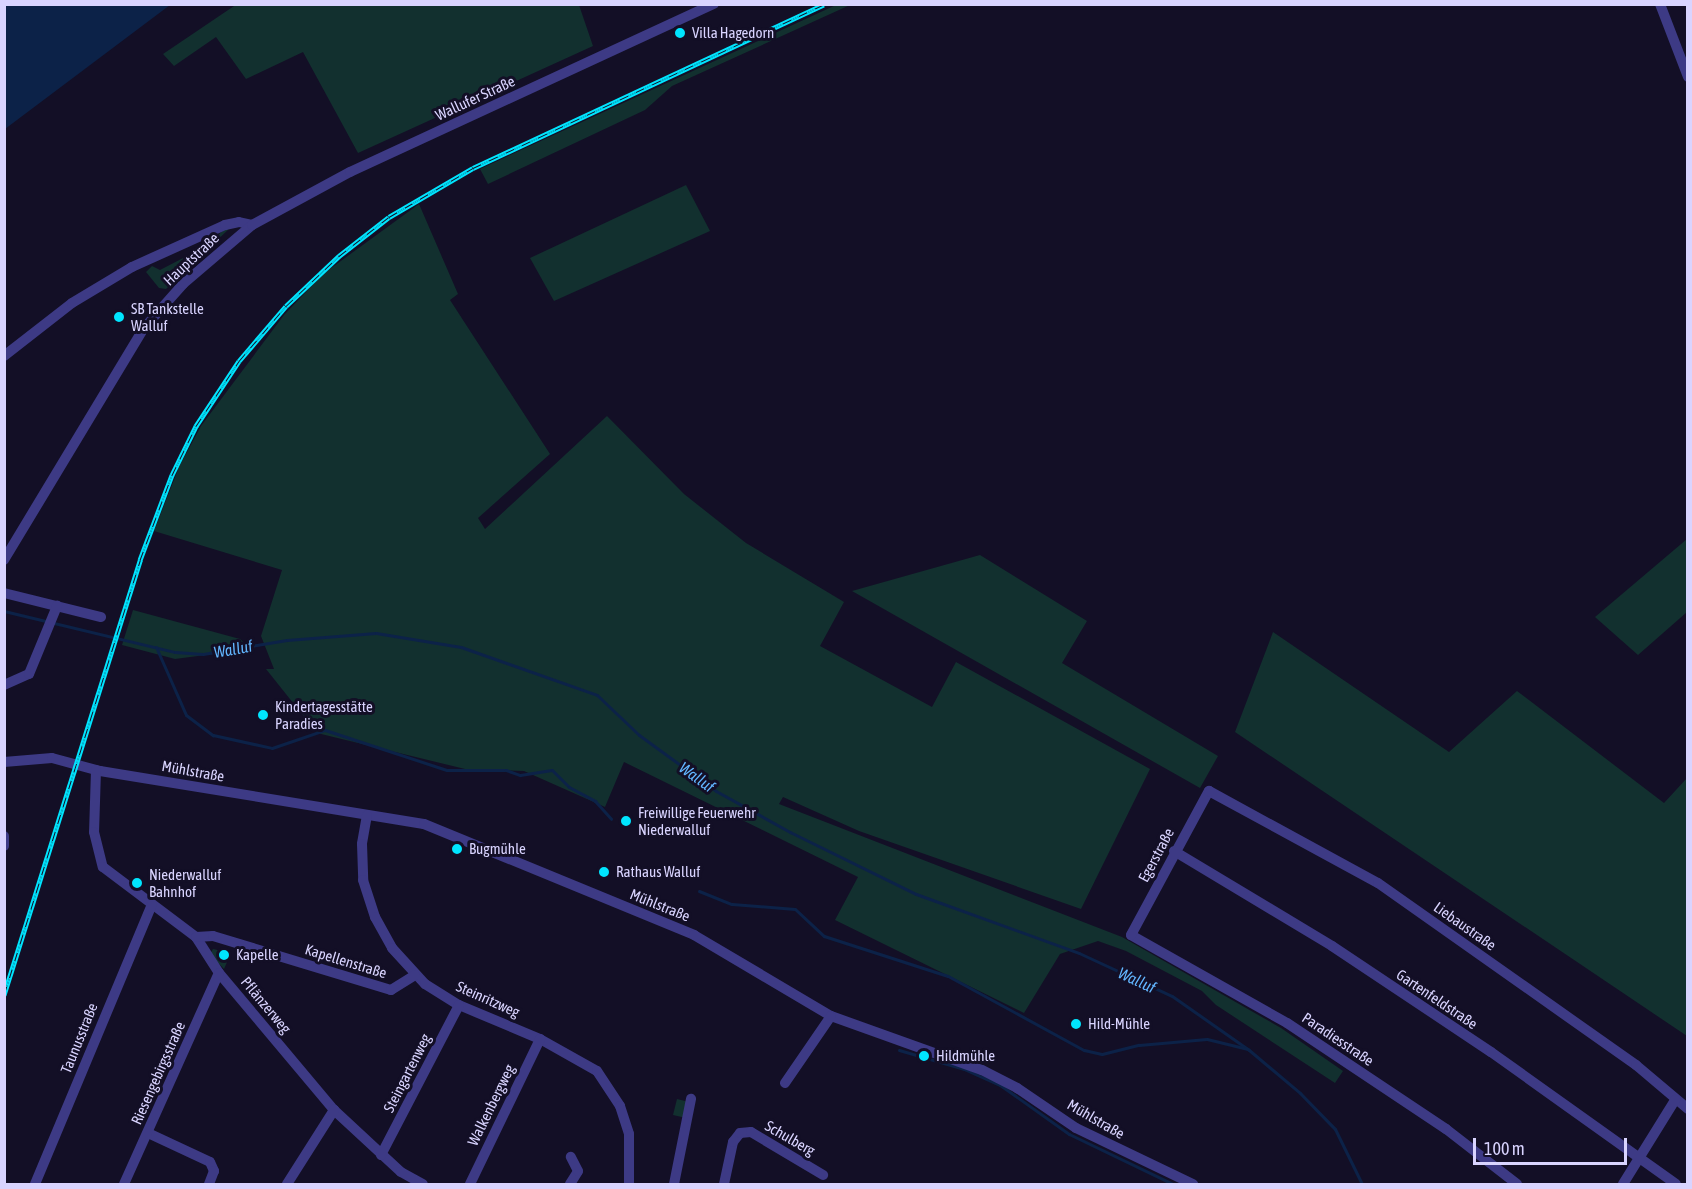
<!DOCTYPE html>
<meta charset="utf-8">
<style>
body{margin:0}
#map{position:relative;width:1692px;height:1189px;overflow:hidden;background:#130f26;font-family:"Asap Condensed",sans-serif}
div>[style]{position:absolute}
.green>*{inset:0;background:#12302f}
.water>*{inset:0;background:#0c2248}
.stream>*{height:3px;margin:-1.5px;padding:0 1.5px;transform-origin:1.5px;border-radius:1.5px;background:#0c2248}
.minor>*{height:10px;margin:-5px;padding:0 5px;transform-origin:5px;border-radius:5px;background:#3d3a85}
.rail>*{height:5px;margin-top:-2.5px;transform-origin:0;background:repeating-linear-gradient(90deg,#130f26 0 9px,#00e5ff 0 18px);box-sizing:border-box;border-block:2px solid #00e5ff}
.dots>*{width:16px;height:16px;translate:-50% -50%;box-sizing:border-box;border:3px solid #130f26;border-radius:50%}
span{translate:-50% -50%;white-space:nowrap;text-align:center;line-height:1.15;-webkit-text-stroke:6px #130f26;paint-order:stroke}
.poi-label{font-size:15px;color:#d9d4ff}
.left{translate:0 -50%;text-align:left}
.street-label{font-size:15px;color:#d9d4ff}
.water-label{font-size:16px;color:#62b6ff;font-style:italic}
.frame{position:absolute;inset:0;border:6px solid #d9d4ff;pointer-events:none}
.scale{position:absolute;left:1473px;top:1138px;width:154px;height:27px;box-sizing:border-box;border:3px solid #d9d4ff;border-top:0;padding-left:8px;font-size:18px;line-height:21px;white-space:nowrap;color:#d9d4ff;-webkit-text-stroke:4px #130f26;paint-order:stroke}
</style>
<div id="map">
<div class="green">
<i style="clip-path:polygon(237px 4px,579px 5px,593px 46px,358px 153px,303px 52px,246px 79px,216px 37px,174px 66px,163px 54px)"></i>
<i style="clip-path:polygon(836px 5px,850px 5px,672px 86px,645px 110px,488px 184px,480px 169px)"></i>
<i style="clip-path:polygon(686px 185px,710px 231px,554px 301px,530px 258px)"></i>
<i style="clip-path:polygon(419px 204px,458px 294px,450px 300px,550px 454px,478px 518px,485px 529px,607px 416px,684px 494px,746px 543px,844px 602px,820px 646px,932px 707px,956px 662px,1150px 769px,1081px 909px,859px 831px,783px 797px,779px 804px,1122px 937px,1281px 1028px,1343px 1071px,1335px 1083px,1216px 1005px,1202px 991px,1126px 951px,1098px 941px,1060px 954px,1024px 1013px,835px 920px,858px 877px,624px 762px,605px 807px,524px 771px,465px 769px,317px 733px,266px 669px,274px 669px,261px 636px,282px 570px,154px 531px,179px 467px,201px 426px,284px 315px,323px 274px)"></i>
<i style="clip-path:polygon(231px 227px,166px 289px,159px 288px,146px 272px,152px 266px,160px 270px,212px 243px,221px 232px)"></i>
<i style="clip-path:polygon(1687px 539px,1687px 612px,1638px 655px,1595px 617px)"></i>
<i style="clip-path:polygon(980px 555px,1087px 621px,1062px 663px,1218px 756px,1200px 788px,852px 591px)"></i>
<i style="clip-path:polygon(133px 610px,240px 639px,251px 649px,175px 659px,122px 645px)"></i>
<i style="clip-path:polygon(1273px 632px,1449px 752px,1517px 691px,1664px 803px,1687px 778px,1687px 1036px,1235px 732px)"></i>
<i style="clip-path:polygon(213px 949px,231px 953px,224px 969px,210px 954px)"></i>
<i style="clip-path:polygon(677px 1099px,689px 1102px,686px 1118px,673px 1115px)"></i>
</div>
<div class="water">
<i style="clip-path:polygon(5px 4px,170px 4px,170px 5px,5px 129px)"></i>
</div>
<div class="stream">
<i style="left:4px;top:611px;width:176px;rotate:13.5deg"></i>
<i style="left:175px;top:652px;width:28px;rotate:4deg"></i>
<i style="left:203px;top:654px;width:85px;rotate:-9.5deg"></i>
<i style="left:287px;top:640px;width:89px;rotate:-4.5deg"></i>
<i style="left:376px;top:633px;width:86px;rotate:9.4deg"></i>
<i style="left:461px;top:647px;width:144px;rotate:19.4deg"></i>
<i style="left:597px;top:695px;width:58px;rotate:43.6deg"></i>
<i style="left:639px;top:735px;width:95px;rotate:36deg"></i>
<i style="left:716px;top:791px;width:85px;rotate:29deg"></i>
<i style="left:790px;top:832px;width:140px;rotate:26.2deg"></i>
<i style="left:916px;top:894px;width:173px;rotate:19.9deg"></i>
<i style="left:1079px;top:953px;width:102px;rotate:24.8deg"></i>
<i style="left:1172px;top:996px;width:94px;rotate:35deg"></i>
<i style="left:1249px;top:1050px;width:67px;rotate:40.1deg"></i>
<i style="left:1300px;top:1093px;width:50px;rotate:45.8deg"></i>
<i style="left:1335px;top:1129px;width:61px;rotate:63.9deg"></i>
<i style="left:156px;top:647px;width:74px;rotate:66.2deg"></i>
<i style="left:186px;top:715px;width:34px;rotate:37deg"></i>
<i style="left:213px;top:735px;width:60px;rotate:12.4deg"></i>
<i style="left:272px;top:748px;width:56px;rotate:-18.8deg"></i>
<i style="left:325px;top:730px;width:128px;rotate:18.2deg"></i>
<i style="left:447px;top:770px;width:59px"></i>
<i style="left:506px;top:770px;width:15px;rotate:20deg"></i>
<i style="left:520px;top:775px;width:32px;rotate:-9deg"></i>
<i style="left:552px;top:770px;width:24px;rotate:45deg"></i>
<i style="left:569px;top:787px;width:30px;rotate:28deg"></i>
<i style="left:595px;top:801px;width:24px;rotate:48deg"></i>
<i style="left:699px;top:891px;width:35px;rotate:22deg"></i>
<i style="left:732px;top:904px;width:63px;rotate:4.5deg"></i>
<i style="left:795px;top:909px;width:40px;rotate:43deg"></i>
<i style="left:824px;top:936px;width:130px;rotate:17.9deg"></i>
<i style="left:948px;top:976px;width:155px;rotate:28.6deg"></i>
<i style="left:1084px;top:1050px;width:18px;rotate:13deg"></i>
<i style="left:1102px;top:1054px;width:38px;rotate:-14deg"></i>
<i style="left:1139px;top:1045px;width:68px;rotate:-5deg"></i>
<i style="left:1207px;top:1039px;width:42px;rotate:13.7deg"></i>
<i style="left:899px;top:1050px;width:68px;rotate:16.3deg"></i>
<i style="left:964px;top:1069px;width:39px;rotate:24deg"></i>
<i style="left:1000px;top:1085px;width:85px;rotate:35.4deg"></i>
<i style="left:1069px;top:1134px;width:115px;rotate:25.7deg"></i>
</div>
<div class="minor">
<i style="left:1660px;top:4px;width:78px;rotate:69deg"></i>
<i style="left:4px;top:356px;width:86px;rotate:-37.9deg"></i>
<i style="left:72px;top:303px;width:70px;rotate:-31deg"></i>
<i style="left:132px;top:267px;width:102px;rotate:-24.3deg"></i>
<i style="left:225px;top:225px;width:14px;rotate:-12deg"></i>
<i style="left:239px;top:222px;width:13px;rotate:13deg"></i>
<i style="left:4px;top:560px;width:271px;rotate:-58.9deg"></i>
<i style="left:144px;top:328px;width:59px;rotate:-48.4deg"></i>
<i style="left:183px;top:284px;width:91px;rotate:-40.5deg"></i>
<i style="left:252px;top:225px;width:111px;rotate:-28.4deg"></i>
<i style="left:350px;top:172px;width:401px;rotate:-24.8deg"></i>
<i style="left:4px;top:593px;width:100px;rotate:13.9deg"></i>
<i style="left:4px;top:685px;width:27px;rotate:-24deg"></i>
<i style="left:29px;top:674px;width:74px;rotate:-67.6deg"></i>
<i style="left:4px;top:762px;width:48px;rotate:-4.8deg"></i>
<i style="left:52px;top:758px;width:50px;rotate:15.2deg"></i>
<i style="left:100px;top:771px;width:328px;rotate:9.3deg"></i>
<i style="left:424px;top:824px;width:292px;rotate:22.3deg"></i>
<i style="left:694px;top:935px;width:159px;rotate:30.6deg"></i>
<i style="left:831px;top:1016px;width:160px;rotate:19.7deg"></i>
<i style="left:982px;top:1070px;width:39px;rotate:27deg"></i>
<i style="left:1017px;top:1088px;width:71px;rotate:34.1deg"></i>
<i style="left:1076px;top:1128px;width:130px;rotate:25.6deg"></i>
<i style="left:96px;top:770px;width:62px;rotate:91.8deg"></i>
<i style="left:94px;top:832px;width:36px;rotate:76deg"></i>
<i style="left:103px;top:867px;width:116px;rotate:37deg"></i>
<i style="left:196px;top:937px;width:43px;rotate:57.4deg"></i>
<i style="left:219px;top:973px;width:179px;rotate:50deg"></i>
<i style="left:334px;top:1110px;width:91px;rotate:42.8deg"></i>
<i style="left:401px;top:1172px;width:25px;rotate:29deg"></i>
<i style="left:367px;top:815px;width:29px;rotate:100deg"></i>
<i style="left:362px;top:844px;width:36px;rotate:88deg"></i>
<i style="left:363px;top:880px;width:39px;rotate:72deg"></i>
<i style="left:375px;top:917px;width:35px;rotate:61deg"></i>
<i style="left:392px;top:948px;width:49px;rotate:47.5deg"></i>
<i style="left:425px;top:984px;width:40px;rotate:32deg"></i>
<i style="left:459px;top:1005px;width:88px;rotate:22.8deg"></i>
<i style="left:540px;top:1039px;width:65px;rotate:29.3deg"></i>
<i style="left:597px;top:1071px;width:42px;rotate:56.7deg"></i>
<i style="left:620px;top:1106px;width:29px;rotate:72deg"></i>
<i style="left:629px;top:1134px;width:50px;rotate:90deg"></i>
<i style="left:4px;top:836px;width:10px;rotate:90deg"></i>
<i style="left:1174px;top:851px;width:184px;rotate:31deg"></i>
<i style="left:1332px;top:946px;width:191px;rotate:33.7deg"></i>
<i style="left:1491px;top:1052px;width:227px;rotate:35.5deg"></i>
<i style="left:196px;top:937px;width:17px;rotate:-3deg"></i>
<i style="left:213px;top:936px;width:186px;rotate:16.9deg"></i>
<i style="left:391px;top:990px;width:28px;rotate:-32deg"></i>
<i style="left:785px;top:1083px;width:81px;rotate:-55.5deg"></i>
<i style="left:148px;top:1133px;width:68px;rotate:25.1deg"></i>
<i style="left:210px;top:1162px;width:10px;rotate:66deg"></i>
<i style="left:214px;top:1171px;width:14px;rotate:111deg"></i>
<i style="left:381px;top:1155px;width:169px;rotate:-62.5deg"></i>
<i style="left:35px;top:1184px;width:303px;rotate:-67.3deg"></i>
<i style="left:124px;top:1184px;width:231px;rotate:-65.8deg"></i>
<i style="left:287px;top:1184px;width:88px;rotate:-57.6deg"></i>
<i style="left:470px;top:1184px;width:161px;rotate:-64.2deg"></i>
<i style="left:570px;top:1184px;width:15px;rotate:-58deg"></i>
<i style="left:578px;top:1171px;width:16px;rotate:-117deg"></i>
<i style="left:674px;top:1184px;width:87px;rotate:-78.7deg"></i>
<i style="left:724px;top:1184px;width:43px;rotate:-77.9deg"></i>
<i style="left:733px;top:1142px;width:11px;rotate:-52deg"></i>
<i style="left:740px;top:1133px;width:11px;rotate:-5deg"></i>
<i style="left:751px;top:1132px;width:84px;rotate:30.8deg"></i>
<i style="left:1517px;top:1184px;width:90px;rotate:-142.2deg"></i>
<i style="left:1446px;top:1129px;width:191px;rotate:-146.3deg"></i>
<i style="left:1287px;top:1023px;width:179px;rotate:-150.6deg"></i>
<i style="left:1131px;top:935px;width:164px;rotate:-61.6deg"></i>
<i style="left:1209px;top:791px;width:192px;rotate:28.6deg"></i>
<i style="left:1378px;top:883px;width:316px;rotate:35.2deg"></i>
<i style="left:1636px;top:1065px;width:68px;rotate:40.2deg"></i>
<i style="left:1623px;top:1184px;width:99px;rotate:-58.2deg"></i>
</div>
<div class="rail">
<i style="left:4px;top:995px;width:456px;rotate:-72.6deg"></i>
<i style="left:140px;top:560px;width:91px;rotate:-69.4deg"></i>
<i style="left:172px;top:475px;width:55px;rotate:-63.9deg"></i>
<i style="left:196px;top:426px;width:78px;rotate:-56.5deg"></i>
<i style="left:239px;top:361px;width:72px;rotate:-49.5deg"></i>
<i style="left:286px;top:306px;width:73px;rotate:-43.3deg"></i>
<i style="left:339px;top:256px;width:63px;rotate:-38deg"></i>
<i style="left:389px;top:217px;width:97px;rotate:-30.3deg"></i>
<i style="left:473px;top:168px;width:387px;rotate:-25deg"></i>
</div>
<div class="dots">
<i style="left:680px;top:33px;background:#00e5ff"></i>
<i style="left:119px;top:317px;background:#00e5ff"></i>
<i style="left:263px;top:715px;background:#00e5ff"></i>
<i style="left:626px;top:821px;background:#00e5ff"></i>
<i style="left:457px;top:849px;background:#00e5ff"></i>
<i style="left:604px;top:872px;background:#00e5ff"></i>
<i style="left:137px;top:883px;background:#00e5ff"></i>
<i style="left:224px;top:955px;background:#00e5ff"></i>
<i style="left:1076px;top:1024px;background:#00e5ff"></i>
<i style="left:924px;top:1056px;background:#00e5ff"></i>
</div>
<div class="poi-label">
<span class="left" style="left:692px;top:33px">Villa Hagedorn</span>
<span class="left" style="left:131px;top:317px">SB Tankstelle<br>Walluf</span>
<span class="left" style="left:275px;top:715px">Kindertagesstätte<br>Paradies</span>
<span class="left" style="left:638px;top:821px">Freiwillige Feuerwehr<br>Niederwalluf</span>
<span class="left" style="left:469px;top:849px">Bugmühle</span>
<span class="left" style="left:616px;top:872px">Rathaus Walluf</span>
<span class="left" style="left:149px;top:883px">Niederwalluf<br>Bahnhof</span>
<span class="left" style="left:236px;top:955px">Kapelle</span>
<span class="left" style="left:1088px;top:1024px">Hild-Mühle</span>
<span class="left" style="left:936px;top:1056px">Hildmühle</span>
</div>
<div class="street-label">
<span style="left:475px;top:98px;rotate:-25deg">Wallufer Straße</span>
<span style="left:191px;top:259px;rotate:-43deg">Hauptstraße</span>
<span style="left:193px;top:771px;rotate:10deg">Mühlstraße</span>
<span style="left:1156px;top:855px;rotate:-62deg">Egerstraße</span>
<span style="left:660px;top:905px;rotate:22deg">Mühlstraße</span>
<span style="left:1465px;top:926px;rotate:35deg">Liebaustraße</span>
<span style="left:346px;top:961px;rotate:17deg">Kapellenstraße</span>
<span style="left:488px;top:999px;rotate:24deg">Steinritzweg</span>
<span style="left:1437px;top:999px;rotate:34deg">Gartenfeldstraße</span>
<span style="left:266px;top:1005px;rotate:50deg">Pflänzerweg</span>
<span style="left:79px;top:1038px;rotate:-68deg">Taunusstraße</span>
<span style="left:1338px;top:1039px;rotate:34deg">Paradiesstraße</span>
<span style="left:158px;top:1073px;rotate:-66deg">Riesengebirgsstraße</span>
<span style="left:407px;top:1073px;rotate:-63deg">Steingartenweg</span>
<span style="left:491px;top:1105px;rotate:-64deg">Walkenbergweg</span>
<span style="left:1096px;top:1119px;rotate:30deg">Mühlstraße</span>
<span style="left:790px;top:1138px;rotate:30deg">Schulberg</span>
</div>
<div class="water-label">
<span style="left:233px;top:649px;rotate:-10deg">Walluf</span>
<span style="left:697px;top:777px;rotate:36deg">Walluf</span>
<span style="left:1137px;top:980px;rotate:25deg">Walluf</span>
</div>
<div class="frame"></div>
<div class="scale">100 m</div>
</div>
